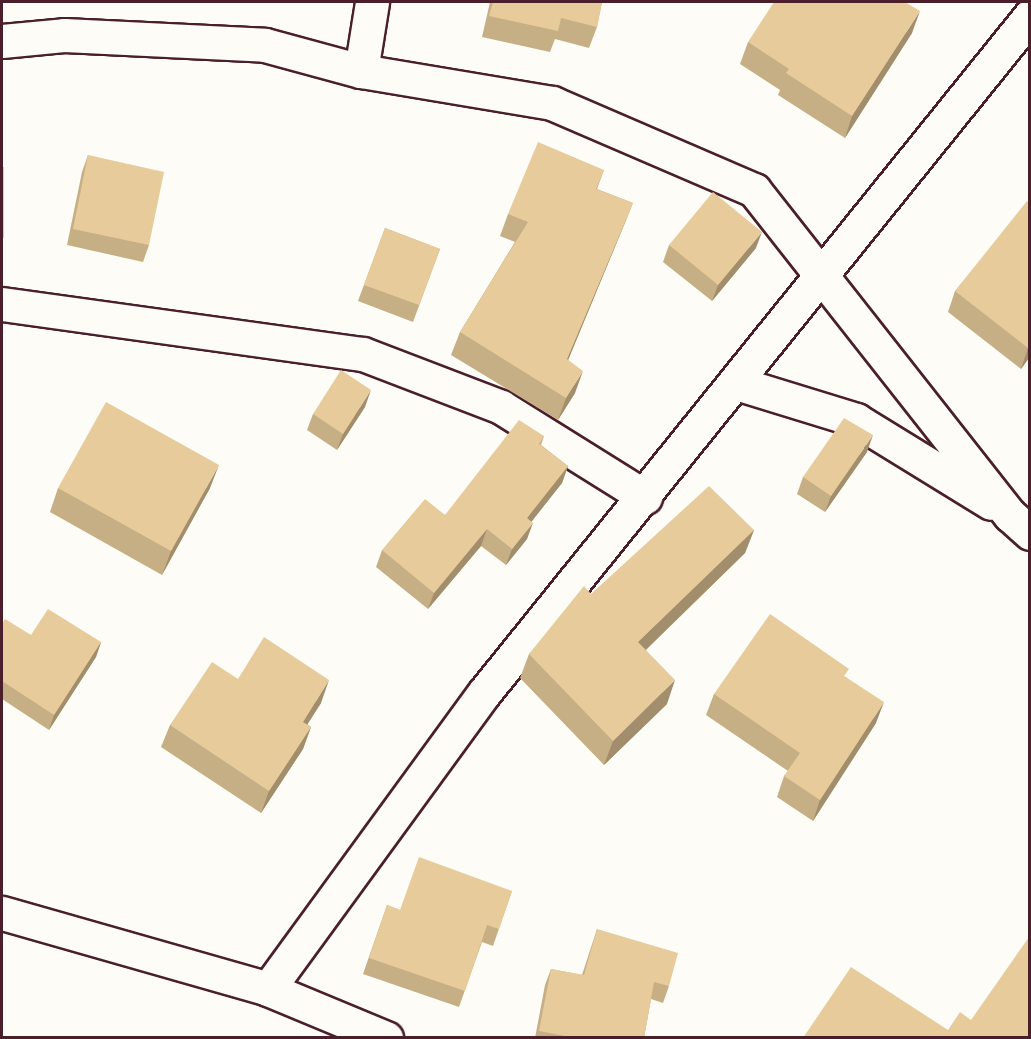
<!DOCTYPE html>
<style>
body{margin:0}
#map{position:relative;width:1031px;height:1039px;overflow:hidden;background:#fdfcf7;font-family:Delius,sans-serif}
div>[style]{position:absolute}
.roads{filter:drop-shadow(2px 0 #4a1f2b) drop-shadow(-2px 0 #4a1f2b) drop-shadow(0 2px #4a1f2b) drop-shadow(0 -2px #4a1f2b)}
.street>*{height:33px;margin:-16.5px;padding:0 16.5px;transform-origin:16.5px;border-radius:16.5px;background:#fdfcf7}
.secondary>*{height:33px;margin:-16.5px;padding:0 16.5px;transform-origin:16.5px;border-radius:16.5px;background:#fdfcf7}
.wall>*{inset:0;background:#c7af85}
.shaded-wall>*{inset:0;background:#a28e6c}
.building>*{inset:0;background:#e7cb9b}
span{translate:-50% -50%;white-space:nowrap;text-align:center;line-height:1.15;-webkit-text-stroke:4.5px #fdfcf7;paint-order:stroke}
.frame{position:absolute;inset:0;border:3px solid #4a1f2b;pointer-events:none}
</style>
<div id="map">
<div class="roads">
<div class="street">
<i style="left:2px;top:41px;width:62px;rotate:-5.5deg"></i>
<i style="left:64px;top:35px;width:201px;rotate:2.8deg"></i>
<i style="left:265px;top:45px;width:99px;rotate:15.2deg"></i>
<i style="left:361px;top:71px;width:194px;rotate:9.5deg"></i>
<i style="left:552px;top:103px;width:220px;rotate:23.3deg"></i>
<i style="left:754px;top:190px;width:414px;rotate:51.8deg"></i>
<i style="left:1010px;top:515px;width:27px;rotate:42deg"></i>
<i style="left:361px;top:71px;width:70px;rotate:-80.9deg"></i>
<i style="left:2px;top:304px;width:364px;rotate:7.9deg"></i>
<i style="left:363px;top:354px;width:148px;rotate:21deg"></i>
<i style="left:501px;top:407px;width:170px;rotate:32deg"></i>
<i style="left:736px;top:383px;width:126px;rotate:17.1deg"></i>
<i style="left:856px;top:420px;width:158px;rotate:31.6deg"></i>
<i style="left:268px;top:989px;width:366px;rotate:-53.9deg"></i>
<i style="left:484px;top:693px;width:870px;rotate:-51.11deg"></i>
</div>
<div class="secondary">
<i style="left:2px;top:913px;width:277px;rotate:15.9deg"></i>
<i style="left:268px;top:989px;width:128px;rotate:22.6deg"></i>
</div>
</div>
<div class="wall">
<i style="clip-path:polygon(490px 2px,602px 2px,597px 27px,589px 48px,555px 39px,550px 52px,482px 37px)"></i>
<i style="clip-path:polygon(912px 33px,845px 138px,778px 95px,780px 90px,740px 64px,748px 42px)"></i>
<i style="clip-path:polygon(88px 155px,149px 245px,143px 262px,67px 245px,82px 172px)"></i>
<i style="clip-path:polygon(604px 170px,597px 189px,633px 203px,624px 225px,568px 360px,575px 393px,558px 420px,451px 355px,460px 332px,515px 242px,500px 236px,508px 214px)"></i>
<i style="clip-path:polygon(1029px 203px,1029px 358px,1021px 369px,948px 312px,955px 291px)"></i>
<i style="clip-path:polygon(385px 228px,440px 249px,413px 322px,358px 301px)"></i>
<i style="clip-path:polygon(669px 245px,756px 248px,712px 301px,663px 262px)"></i>
<i style="clip-path:polygon(365px 407px,337px 450px,307px 430px,313px 414px)"></i>
<i style="clip-path:polygon(544px 436px,541px 445px,568px 466px,562px 483px,531px 522px,527px 539px,506px 565px,481px 546px,428px 609px,376px 567px,382px 550px,445px 515px)"></i>
<i style="clip-path:polygon(867px 452px,825px 512px,797px 494px,803px 477px)"></i>
<i style="clip-path:polygon(58px 488px,210px 488px,162px 575px,50px 512px)"></i>
<i style="clip-path:polygon(754px 530px,745px 553px,646px 650px,667px 704px,604px 765px,520px 678px,529px 654px,591px 594px)"></i>
<i style="clip-path:polygon(2px 624px,31px 635px,101px 642px,96px 657px,49px 730px,2px 699px)"></i>
<i style="clip-path:polygon(846px 677px,876px 723px,813px 821px,777px 797px,784px 776px,788px 771px,706px 715px,714px 694px)"></i>
<i style="clip-path:polygon(238px 679px,321px 703px,307px 724px,311px 727px,303px 749px,261px 813px,161px 747px,170px 725px)"></i>
<i style="clip-path:polygon(512px 891px,493px 946px,482px 942px,459px 1007px,363px 974px,387px 905px,400px 910px)"></i>
<i style="clip-path:polygon(597px 929px,669px 986px,663px 1003px,651px 999px,644px 1038px,535px 1038px,545px 985px,551px 969px,582px 975px)"></i>
</div>
<div class="shaded-wall">
<i style="clip-path:polygon(920px 11px,912px 33px,845px 138px,852px 116px)"></i>
<i style="clip-path:polygon(633px 203px,624px 225px,559px 382px,567px 359px)"></i>
<i style="clip-path:polygon(762px 232px,756px 248px,712px 301px,718px 285px)"></i>
<i style="clip-path:polygon(1029px 347px,1029px 358px,1021px 369px,1028px 348px)"></i>
<i style="clip-path:polygon(583px 371px,575px 393px,558px 420px,566px 398px)"></i>
<i style="clip-path:polygon(371px 390px,365px 407px,337px 450px,343px 434px)"></i>
<i style="clip-path:polygon(873px 435px,867px 452px,825px 512px,831px 496px)"></i>
<i style="clip-path:polygon(219px 465px,210px 488px,162px 575px,171px 551px)"></i>
<i style="clip-path:polygon(568px 466px,562px 483px,521px 535px,527px 518px)"></i>
<i style="clip-path:polygon(533px 523px,527px 539px,506px 565px,512px 549px)"></i>
<i style="clip-path:polygon(487px 529px,481px 546px,428px 609px,434px 593px)"></i>
<i style="clip-path:polygon(754px 530px,745px 553px,629px 666px,638px 642px)"></i>
<i style="clip-path:polygon(101px 642px,96px 657px,49px 730px,54px 715px)"></i>
<i style="clip-path:polygon(329px 680px,321px 703px,295px 744px,303px 722px)"></i>
<i style="clip-path:polygon(675px 680px,667px 704px,604px 765px,613px 741px)"></i>
<i style="clip-path:polygon(884px 702px,876px 723px,813px 821px,820px 800px)"></i>
<i style="clip-path:polygon(311px 727px,303px 749px,261px 813px,269px 791px)"></i>
</div>
<div class="building">
<i style="clip-path:polygon(493px 2px,602px 2px,597px 27px,561px 18px,558px 31px,489px 16px)"></i>
<i style="clip-path:polygon(774px 2px,905px 2px,920px 11px,852px 116px,786px 73px,789px 69px,748px 42px)"></i>
<i style="clip-path:polygon(538px 142px,604px 170px,596px 189px,633px 203px,567px 359px,583px 371px,566px 398px,460px 332px,528px 222px,508px 214px)"></i>
<i style="clip-path:polygon(88px 155px,164px 172px,149px 245px,73px 229px)"></i>
<i style="clip-path:polygon(2px 167px,4px 167px,4px 238px,2px 238px)"></i>
<i style="clip-path:polygon(713px 192px,762px 232px,718px 285px,669px 245px)"></i>
<i style="clip-path:polygon(1027px 201px,1029px 203px,1029px 347px,1028px 348px,955px 291px)"></i>
<i style="clip-path:polygon(385px 228px,440px 249px,419px 305px,364px 285px)"></i>
<i style="clip-path:polygon(341px 370px,371px 390px,343px 434px,313px 414px)"></i>
<i style="clip-path:polygon(106px 402px,219px 465px,171px 551px,58px 488px)"></i>
<i style="clip-path:polygon(844px 418px,873px 435px,831px 496px,803px 477px)"></i>
<i style="clip-path:polygon(519px 420px,544px 436px,539px 444px,568px 466px,527px 518px,533px 523px,512px 549px,487px 529px,434px 593px,382px 550px,425px 499px,445px 515px)"></i>
<i style="clip-path:polygon(709px 486px,754px 530px,638px 642px,675px 680px,613px 741px,529px 654px,584px 586px,591px 594px)"></i>
<i style="clip-path:polygon(48px 609px,101px 642px,54px 715px,2px 681px,2px 624px,5px 619px,31px 635px)"></i>
<i style="clip-path:polygon(770px 614px,849px 669px,844px 676px,884px 702px,820px 800px,784px 776px,800px 753px,714px 694px)"></i>
<i style="clip-path:polygon(264px 637px,329px 680px,303px 722px,311px 727px,269px 791px,170px 725px,212px 662px,238px 679px)"></i>
<i style="clip-path:polygon(419px 857px,512px 891px,499px 929px,487px 925px,465px 991px,369px 958px,387px 905px,400px 910px)"></i>
<i style="clip-path:polygon(597px 929px,678px 953px,669px 986px,654px 982px,644px 1038px,575px 1038px,539px 1031px,551px 969px,584px 975px)"></i>
<i style="clip-path:polygon(1029px 937px,1029px 1038px,803px 1038px,851px 967px,948px 1030px,960px 1012px,971px 1020px)"></i>
</div>
<div class="frame"></div>
</div>
